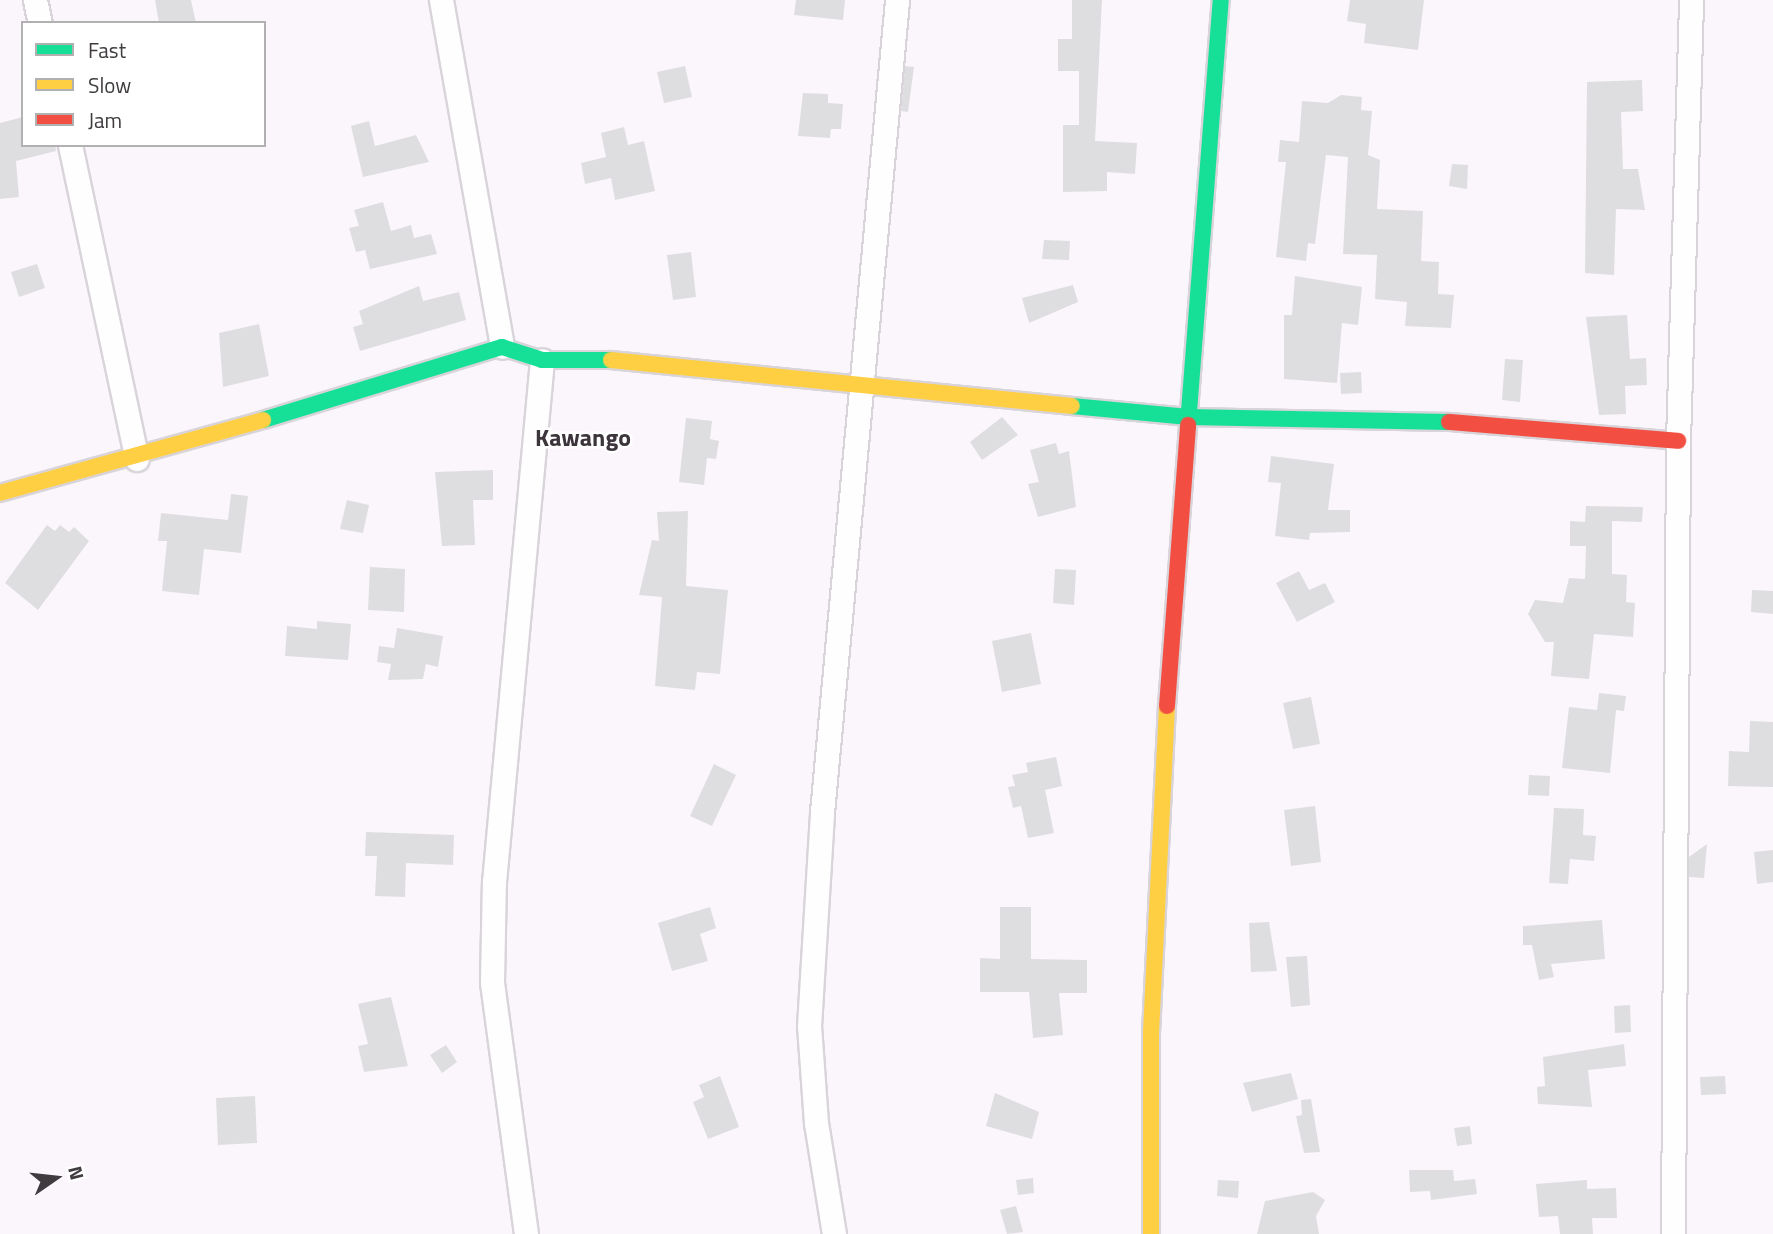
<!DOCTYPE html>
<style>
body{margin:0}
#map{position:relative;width:1773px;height:1234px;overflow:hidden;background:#fbf6fc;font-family:"Titillium Web",sans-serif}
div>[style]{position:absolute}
.building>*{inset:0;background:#dedee0}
.roads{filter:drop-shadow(2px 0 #d8d4d9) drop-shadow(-2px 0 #d8d4d9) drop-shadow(0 2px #d8d4d9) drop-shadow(0 -2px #d8d4d9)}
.street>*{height:23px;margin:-11.5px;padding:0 11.5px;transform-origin:11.5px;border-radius:11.5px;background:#fefeff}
.fast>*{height:16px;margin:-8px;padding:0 8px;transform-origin:8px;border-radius:8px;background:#16e098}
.slow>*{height:16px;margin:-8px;padding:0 8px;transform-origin:8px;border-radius:8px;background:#ffcf43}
.jam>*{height:16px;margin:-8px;padding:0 8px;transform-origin:8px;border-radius:8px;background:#f24e42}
span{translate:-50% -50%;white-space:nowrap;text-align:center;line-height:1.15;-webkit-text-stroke:5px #fff;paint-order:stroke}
.quarter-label{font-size:24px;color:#3c353c;font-weight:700}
.legend{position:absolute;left:21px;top:21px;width:245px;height:126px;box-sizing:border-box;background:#fff;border:2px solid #b2b1b2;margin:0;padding:9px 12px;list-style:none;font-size:21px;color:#3f3b3f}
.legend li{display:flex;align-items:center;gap:14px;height:35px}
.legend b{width:35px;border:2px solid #b2b1b2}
.north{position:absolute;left:21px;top:1143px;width:70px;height:70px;-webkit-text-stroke:5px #fff;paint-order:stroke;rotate:76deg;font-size:19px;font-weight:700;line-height:28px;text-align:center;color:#3f3b3f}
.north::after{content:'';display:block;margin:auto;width:24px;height:32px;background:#3f3b3f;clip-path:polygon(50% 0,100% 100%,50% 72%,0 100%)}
</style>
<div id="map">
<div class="building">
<i style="clip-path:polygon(155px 0,191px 0,196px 23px,159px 23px)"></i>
<i style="clip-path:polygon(796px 0,845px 0,843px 20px,794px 15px)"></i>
<i style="clip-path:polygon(1072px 0,1102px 0,1095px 141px,1137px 143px,1135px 174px,1107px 172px,1107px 191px,1063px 192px,1063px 125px,1079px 125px,1079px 71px,1058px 71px,1058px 39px,1072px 39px)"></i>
<i style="clip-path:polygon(1350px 0,1424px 0,1418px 50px,1364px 43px,1366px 24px,1347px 21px)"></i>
<i style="clip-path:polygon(685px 66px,692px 97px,664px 103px,657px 72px)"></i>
<i style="clip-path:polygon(905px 66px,914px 67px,908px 112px,901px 111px)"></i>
<i style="clip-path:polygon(1642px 80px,1643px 111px,1621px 112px,1623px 169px,1638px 169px,1645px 210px,1616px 209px,1614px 275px,1585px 273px,1587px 82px)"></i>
<i style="clip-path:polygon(803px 93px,828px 94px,828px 103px,843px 104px,841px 129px,831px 129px,830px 138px,798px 136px)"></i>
<i style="clip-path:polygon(1341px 95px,1362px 97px,1361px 110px,1372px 111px,1368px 155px,1380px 160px,1377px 209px,1423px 211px,1421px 261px,1439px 262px,1438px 294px,1454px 295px,1451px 328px,1405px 326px,1407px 302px,1375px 299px,1377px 255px,1343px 254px,1348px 157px,1326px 155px,1315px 244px,1308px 243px,1306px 261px,1276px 257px,1286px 162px,1278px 162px,1280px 140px,1299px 142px,1302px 101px,1328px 103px)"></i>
<i style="clip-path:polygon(23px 117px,23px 145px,55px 145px,56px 151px,16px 161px,19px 197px,0 199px,0 123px)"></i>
<i style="clip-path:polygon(369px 121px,375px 146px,416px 135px,429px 162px,363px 177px,351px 126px)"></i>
<i style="clip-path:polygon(624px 127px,628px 145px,644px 141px,655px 191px,615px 200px,611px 178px,585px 184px,581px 163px,606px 157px,601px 133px)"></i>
<i style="clip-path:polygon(1452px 164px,1468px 165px,1467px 189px,1449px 186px)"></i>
<i style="clip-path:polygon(383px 202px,391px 231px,411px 225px,414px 238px,431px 234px,437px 254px,370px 269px,365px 250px,356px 252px,349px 228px,359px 226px,354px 210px)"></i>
<i style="clip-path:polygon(1044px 240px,1070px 241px,1069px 260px,1042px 259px)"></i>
<i style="clip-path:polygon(691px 252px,696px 297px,673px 300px,667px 255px)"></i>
<i style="clip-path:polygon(37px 264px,45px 288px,19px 297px,11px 272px)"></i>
<i style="clip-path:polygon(1295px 276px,1362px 287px,1358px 325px,1342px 323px,1337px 383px,1284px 379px,1284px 315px,1292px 315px)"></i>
<i style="clip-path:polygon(1073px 285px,1078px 302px,1029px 323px,1022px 298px)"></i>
<i style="clip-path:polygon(419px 286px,423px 301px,459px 292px,466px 320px,360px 351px,353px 327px,363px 324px,359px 311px)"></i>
<i style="clip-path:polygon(1627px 315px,1630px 359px,1646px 358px,1647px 385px,1625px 386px,1626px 414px,1599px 415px,1586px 317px)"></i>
<i style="clip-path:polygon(259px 324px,269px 376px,223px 387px,219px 333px)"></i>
<i style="clip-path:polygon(1505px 359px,1523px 360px,1520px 402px,1502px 400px)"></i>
<i style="clip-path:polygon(1361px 372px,1362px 393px,1341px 394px,1340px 373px)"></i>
<i style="clip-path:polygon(1002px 417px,1018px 435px,982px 460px,970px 442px)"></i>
<i style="clip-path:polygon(686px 418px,712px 421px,710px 439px,719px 441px,716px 459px,707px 458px,704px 485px,679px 482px)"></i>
<i style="clip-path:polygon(1056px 443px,1059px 454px,1069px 451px,1076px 507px,1038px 517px,1028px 484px,1039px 482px,1030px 450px)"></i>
<i style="clip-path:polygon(1271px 456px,1334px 464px,1328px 510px,1350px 510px,1350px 532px,1310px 533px,1309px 540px,1275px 536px,1281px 483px,1268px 482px)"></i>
<i style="clip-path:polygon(493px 470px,493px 500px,473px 500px,475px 545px,442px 546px,435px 472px)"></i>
<i style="clip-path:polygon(231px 494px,248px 496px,241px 553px,204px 549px,199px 595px,162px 591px,167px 541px,158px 541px,161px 513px,228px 520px)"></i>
<i style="clip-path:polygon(347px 500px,369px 505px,363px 533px,340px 529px)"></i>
<i style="clip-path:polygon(1586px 506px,1643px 507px,1642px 522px,1612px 521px,1612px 574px,1627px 575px,1626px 602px,1635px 603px,1633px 637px,1594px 634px,1589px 679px,1551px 676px,1554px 642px,1545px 642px,1528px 614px,1535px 600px,1563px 603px,1569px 578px,1585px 579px,1586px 546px,1570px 546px,1570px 521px,1585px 522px)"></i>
<i style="clip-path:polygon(688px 511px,686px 586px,728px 590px,720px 674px,697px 672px,695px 690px,655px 686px,662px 597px,639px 595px,652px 540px,659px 541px,657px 512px)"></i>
<i style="clip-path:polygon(47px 525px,55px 531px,60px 525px,69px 532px,74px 527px,89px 541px,38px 610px,5px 583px)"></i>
<i style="clip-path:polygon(370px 567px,405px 569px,404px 612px,368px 610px)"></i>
<i style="clip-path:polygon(1055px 569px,1076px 570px,1074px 605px,1053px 603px)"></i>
<i style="clip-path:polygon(1299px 571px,1309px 590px,1325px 583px,1335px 602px,1297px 622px,1276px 583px)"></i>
<i style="clip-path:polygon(1752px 590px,1773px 591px,1773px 614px,1751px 612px)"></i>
<i style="clip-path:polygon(317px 621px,351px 624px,348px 660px,285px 656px,287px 626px,317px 629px)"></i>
<i style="clip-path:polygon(397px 628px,443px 636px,438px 667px,426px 664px,423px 679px,388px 680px,391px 664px,377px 662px,379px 646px,394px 648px)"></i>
<i style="clip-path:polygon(1031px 633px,1041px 684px,1002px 692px,992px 641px)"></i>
<i style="clip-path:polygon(1599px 693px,1626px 696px,1624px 711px,1616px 710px,1610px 773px,1562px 768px,1569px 707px,1597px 710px)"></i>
<i style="clip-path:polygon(1311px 697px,1320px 744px,1293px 749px,1283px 703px)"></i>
<i style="clip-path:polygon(1750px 721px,1773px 722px,1773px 787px,1728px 786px,1729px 751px,1749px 752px)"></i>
<i style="clip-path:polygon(1056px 757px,1062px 786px,1045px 790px,1054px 833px,1028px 838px,1021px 806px,1013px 808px,1008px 787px,1015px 786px,1012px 775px,1028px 772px,1026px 763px)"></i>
<i style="clip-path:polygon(714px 764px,736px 775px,712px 826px,690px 816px)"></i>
<i style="clip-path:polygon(1529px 775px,1550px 776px,1549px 796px,1528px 795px)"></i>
<i style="clip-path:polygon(1315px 806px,1321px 862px,1291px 866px,1284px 810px)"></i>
<i style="clip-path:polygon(1554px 808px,1584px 809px,1583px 835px,1596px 836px,1594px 861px,1570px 859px,1568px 884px,1549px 883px)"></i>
<i style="clip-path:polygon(366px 832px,454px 835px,453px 865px,406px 863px,405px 897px,375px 896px,377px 856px,365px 856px)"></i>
<i style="clip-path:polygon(1707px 844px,1704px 878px,1689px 877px,1689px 857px)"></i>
<i style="clip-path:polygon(1773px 850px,1773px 882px,1757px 884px,1754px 852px)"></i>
<i style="clip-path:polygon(710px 907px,716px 928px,700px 934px,708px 961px,672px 971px,658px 923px)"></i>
<i style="clip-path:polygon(1000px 907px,1031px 907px,1031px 959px,1087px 960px,1087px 993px,1059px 993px,1063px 1035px,1033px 1038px,1029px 992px,980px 992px,980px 958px,1000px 959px)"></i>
<i style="clip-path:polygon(1602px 920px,1605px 959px,1551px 964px,1554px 977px,1539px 980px,1532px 945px,1523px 945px,1523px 926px)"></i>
<i style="clip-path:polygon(1269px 922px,1277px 971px,1251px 972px,1249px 923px)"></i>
<i style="clip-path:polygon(1307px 956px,1310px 1005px,1291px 1007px,1286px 957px)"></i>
<i style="clip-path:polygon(391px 997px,408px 1066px,364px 1072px,358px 1046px,368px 1044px,358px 1004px)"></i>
<i style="clip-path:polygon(1630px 1005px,1631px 1032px,1615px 1033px,1614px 1006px)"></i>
<i style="clip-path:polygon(1624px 1044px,1626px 1066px,1588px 1070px,1592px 1107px,1538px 1104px,1537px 1087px,1545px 1086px,1543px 1057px)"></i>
<i style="clip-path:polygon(446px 1045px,457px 1062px,442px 1073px,430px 1055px)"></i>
<i style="clip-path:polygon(1291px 1073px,1298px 1099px,1252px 1112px,1243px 1083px)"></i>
<i style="clip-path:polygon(720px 1076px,739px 1127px,708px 1139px,693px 1102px,704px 1097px,699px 1085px)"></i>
<i style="clip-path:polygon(1725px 1076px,1726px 1094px,1701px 1095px,1700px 1077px)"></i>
<i style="clip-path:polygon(995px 1093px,1039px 1112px,1032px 1139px,986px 1126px)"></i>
<i style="clip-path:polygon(255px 1096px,257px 1143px,218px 1145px,216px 1098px)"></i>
<i style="clip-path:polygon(1311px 1099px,1320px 1152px,1304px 1153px,1296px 1116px,1302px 1115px,1301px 1100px)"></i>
<i style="clip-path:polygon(1470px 1126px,1472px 1144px,1457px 1146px,1454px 1128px)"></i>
<i style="clip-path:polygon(1409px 1170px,1453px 1170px,1454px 1181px,1475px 1179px,1477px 1194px,1431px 1200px,1430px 1191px,1410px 1192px)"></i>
<i style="clip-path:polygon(1033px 1178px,1034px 1193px,1018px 1195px,1016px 1180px)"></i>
<i style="clip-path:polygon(1218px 1180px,1239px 1181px,1238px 1198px,1217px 1196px)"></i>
<i style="clip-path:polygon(1587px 1180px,1587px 1189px,1616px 1188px,1617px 1218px,1592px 1218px,1593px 1234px,1560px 1234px,1558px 1216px,1539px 1217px,1536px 1184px)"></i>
<i style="clip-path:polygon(1313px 1192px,1325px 1200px,1316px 1216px,1319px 1234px,1257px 1234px,1265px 1201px)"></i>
<i style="clip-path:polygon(1016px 1206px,1023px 1232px,1007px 1234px,1000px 1210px)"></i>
</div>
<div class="roads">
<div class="street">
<i style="left:35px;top:0;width:24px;rotate:78deg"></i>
<i style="left:441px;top:0;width:352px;rotate:80deg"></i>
<i style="left:70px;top:145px;width:321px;rotate:78deg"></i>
<i style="left:526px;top:1234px;width:254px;rotate:-97.7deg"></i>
<i style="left:492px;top:982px;width:100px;rotate:-88.9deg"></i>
<i style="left:494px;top:882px;width:524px;rotate:-84.75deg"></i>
<i style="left:834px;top:1234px;width:112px;rotate:-99.2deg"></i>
<i style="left:816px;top:1123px;width:97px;rotate:-94.1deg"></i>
<i style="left:809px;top:1026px;width:214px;rotate:-86.5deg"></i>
<i style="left:822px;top:812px;width:815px;rotate:-84.72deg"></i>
<i style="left:1673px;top:1234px;width:793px;rotate:-89.64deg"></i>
<i style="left:1678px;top:441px;width:441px;rotate:-88.3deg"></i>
</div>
<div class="fast">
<i style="left:1072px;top:406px;width:117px;rotate:5.4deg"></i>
<i style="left:1188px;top:417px;width:261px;rotate:1.1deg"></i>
<i style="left:263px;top:420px;width:250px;rotate:-17deg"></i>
<i style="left:502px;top:347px;width:42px;rotate:18deg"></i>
<i style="left:542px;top:360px;width:69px"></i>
<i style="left:1188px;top:425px;width:426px;rotate:-85.6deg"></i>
</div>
<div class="slow">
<i style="left:611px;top:360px;width:463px;rotate:5.7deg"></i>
<i style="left:0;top:493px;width:273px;rotate:-15.5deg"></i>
<i style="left:1151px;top:1234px;width:201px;rotate:-90deg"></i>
<i style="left:1151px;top:1033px;width:327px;rotate:-87.2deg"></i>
</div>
<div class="jam">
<i style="left:1449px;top:422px;width:230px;rotate:4.7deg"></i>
<i style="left:1167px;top:706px;width:282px;rotate:-85.7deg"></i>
</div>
</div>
<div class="quarter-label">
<span style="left:583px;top:438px">Kawango</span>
</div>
<ul class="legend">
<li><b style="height:9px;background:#16e098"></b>Fast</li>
<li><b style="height:9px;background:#ffcf43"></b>Slow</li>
<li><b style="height:9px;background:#f24e42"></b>Jam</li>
</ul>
<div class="north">N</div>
</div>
